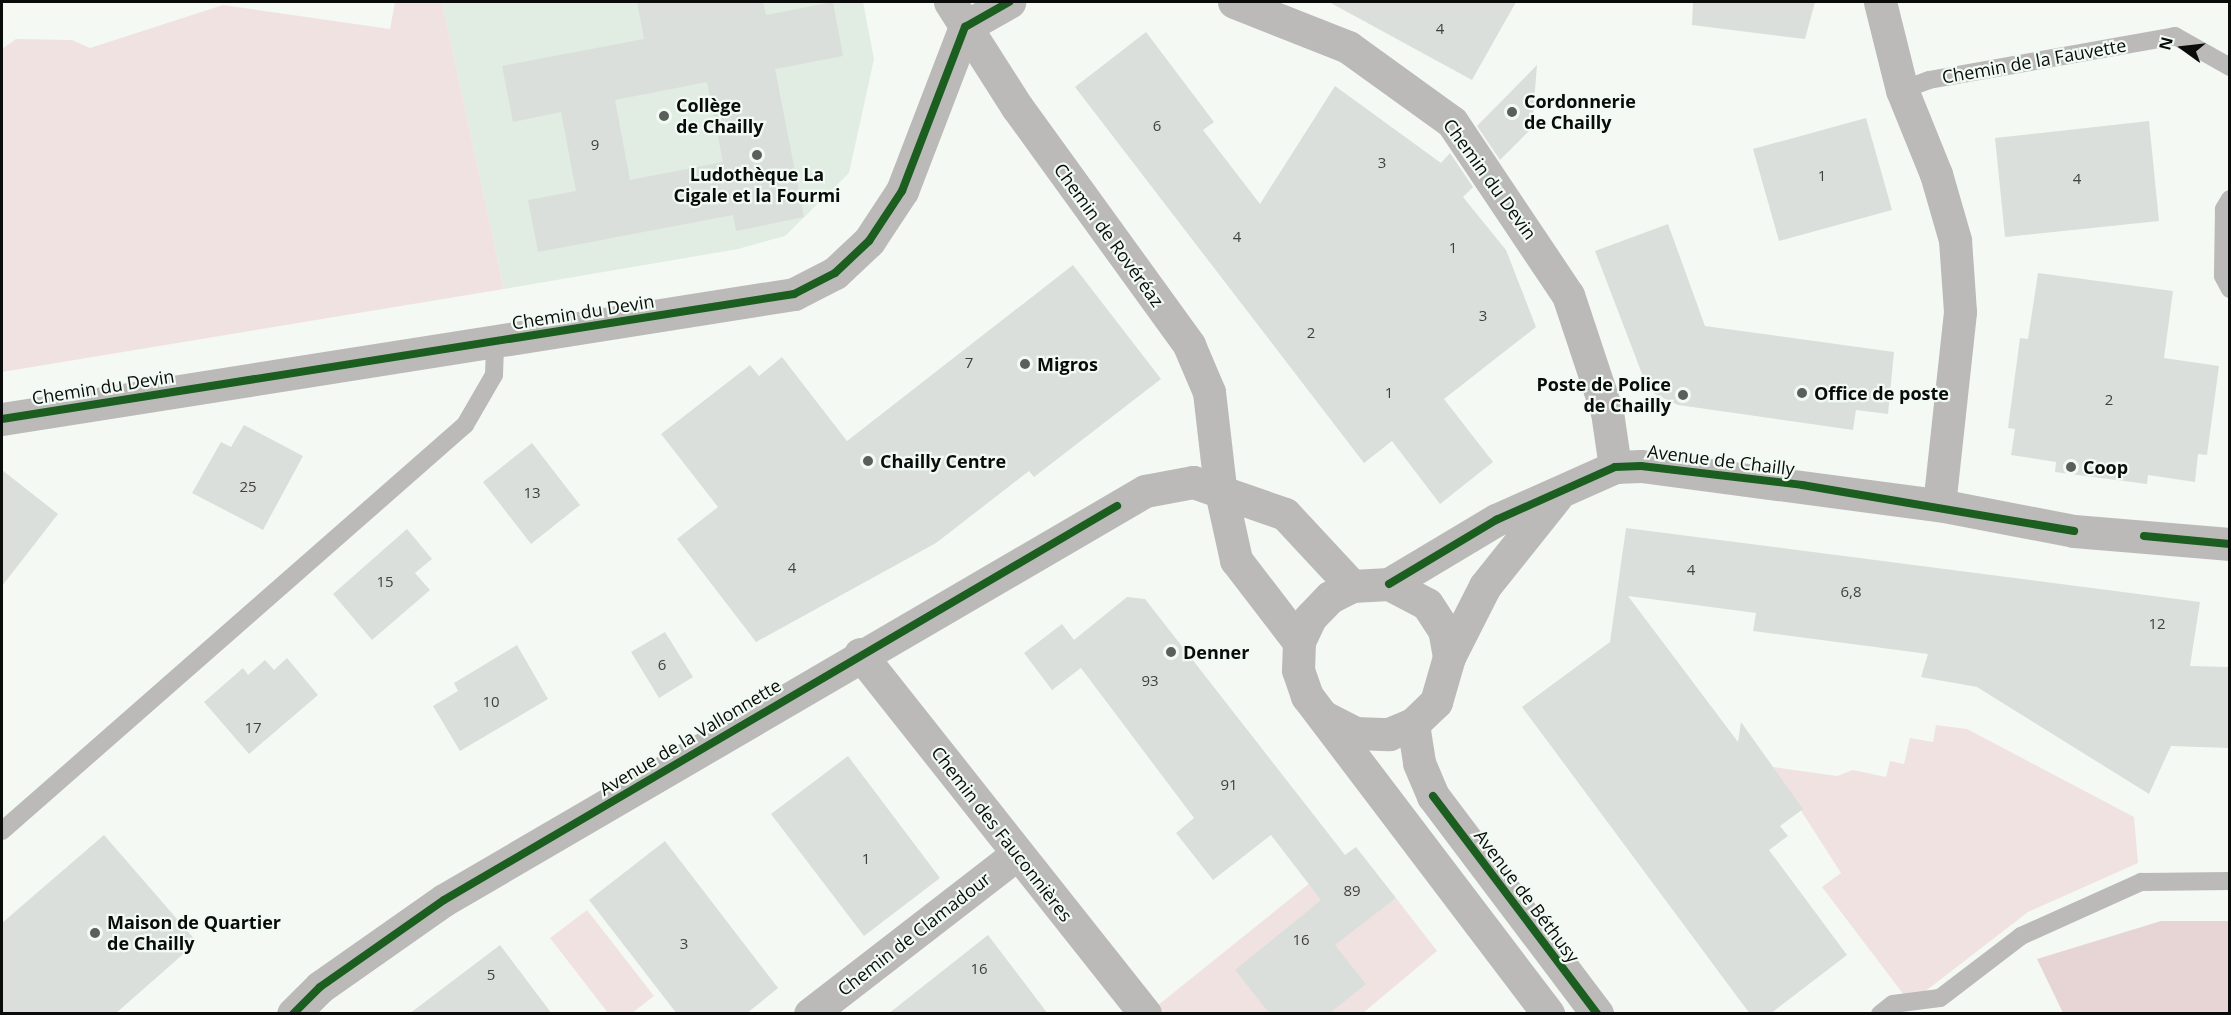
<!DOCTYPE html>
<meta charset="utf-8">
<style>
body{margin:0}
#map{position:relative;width:2231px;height:1015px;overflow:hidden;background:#f4f9f4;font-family:"Open Sans",sans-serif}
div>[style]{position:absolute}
.built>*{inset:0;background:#e1ece2}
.green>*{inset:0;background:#f1e2e2}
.forest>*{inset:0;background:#e7d5d5}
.building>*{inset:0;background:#dbdfdb}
.service>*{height:18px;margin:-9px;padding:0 9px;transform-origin:9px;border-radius:9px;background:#bbbab9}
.minor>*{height:33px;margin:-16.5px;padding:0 16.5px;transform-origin:16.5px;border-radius:16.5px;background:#bbbab9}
.tertiary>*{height:33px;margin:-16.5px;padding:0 16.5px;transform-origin:16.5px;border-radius:16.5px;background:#bbbab9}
.cycleway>*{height:8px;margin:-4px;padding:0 4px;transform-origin:4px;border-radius:4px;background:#1b5e20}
.dots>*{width:16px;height:16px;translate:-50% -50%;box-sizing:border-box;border:3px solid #f2fbf3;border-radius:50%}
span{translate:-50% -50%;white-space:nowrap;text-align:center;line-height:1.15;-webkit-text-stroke:4.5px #f2fbf3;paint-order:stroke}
.number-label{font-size:15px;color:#3e413e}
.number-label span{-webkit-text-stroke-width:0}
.street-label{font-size:18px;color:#090c0a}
.poi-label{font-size:18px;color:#090c0a;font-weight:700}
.left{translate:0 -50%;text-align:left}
.right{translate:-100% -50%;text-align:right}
.frame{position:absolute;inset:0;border:3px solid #090c0a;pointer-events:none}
.north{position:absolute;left:2153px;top:18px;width:60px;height:60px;-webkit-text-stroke:4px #f2fbf3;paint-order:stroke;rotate:285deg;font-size:16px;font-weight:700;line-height:24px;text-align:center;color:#090c0a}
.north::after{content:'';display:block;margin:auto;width:21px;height:27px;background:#090c0a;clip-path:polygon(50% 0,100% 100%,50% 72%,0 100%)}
</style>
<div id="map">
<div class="built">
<i style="clip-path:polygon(442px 2px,863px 2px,874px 59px,849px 173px,785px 236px,738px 249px,504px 289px)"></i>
</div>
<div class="green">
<i style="clip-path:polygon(395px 2px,442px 2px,504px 289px,2px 372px,2px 49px,16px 39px,72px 40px,90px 48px,223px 5px,390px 29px)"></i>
<i style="clip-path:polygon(1936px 725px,1967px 729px,2134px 817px,2138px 863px,2028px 912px,1910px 1003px,1822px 887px,1841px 873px,1773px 767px,1837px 776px,1853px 770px,1886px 777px,1890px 761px,1904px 764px,1910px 738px,1933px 742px)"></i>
<i style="clip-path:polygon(1341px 858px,1381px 909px,1396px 898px,1437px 951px,1363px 1013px,1164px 1014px,1157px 1006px)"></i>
<i style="clip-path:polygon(587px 910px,654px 996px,632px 1013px,608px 1013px,550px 938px)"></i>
</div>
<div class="forest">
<i style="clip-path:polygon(2161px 921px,2229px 921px,2229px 1013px,2063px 1013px,2037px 959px)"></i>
</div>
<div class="building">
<i style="clip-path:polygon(evenodd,637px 2px,763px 2px,766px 15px,833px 2px,843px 56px,775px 69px,804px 217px,736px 231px,733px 215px,538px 252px,528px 200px,576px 191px,561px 112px,513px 122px,502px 66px,644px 39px,637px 2px,707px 82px,723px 162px,630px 180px,615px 100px,707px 82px)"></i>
<i style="clip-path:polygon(1329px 2px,1516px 2px,1472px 80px)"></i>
<i style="clip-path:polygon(1693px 2px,1815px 2px,1805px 39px,1692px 25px)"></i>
<i style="clip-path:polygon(1146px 32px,1214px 122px,1203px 130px,1260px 204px,1335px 86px,1441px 163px,1450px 153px,1473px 187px,1463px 197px,1506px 250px,1536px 327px,1444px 399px,1493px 462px,1440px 504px,1392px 441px,1364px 463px,1075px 87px)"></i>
<i style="clip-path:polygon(1537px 65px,1532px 128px,1500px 160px,1477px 126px)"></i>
<i style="clip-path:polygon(1866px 118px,1892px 210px,1779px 241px,1753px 149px)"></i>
<i style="clip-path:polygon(2149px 121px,2159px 221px,2005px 237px,1995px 138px)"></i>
<i style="clip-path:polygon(1668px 224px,1705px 326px,1894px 352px,1888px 414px,1856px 410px,1853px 430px,1678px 405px,1655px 394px,1644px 379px,1595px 251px)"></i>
<i style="clip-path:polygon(1073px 265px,1161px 379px,1034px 477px,1029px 471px,936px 543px,756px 642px,677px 539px,718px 507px,661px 434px,750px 365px,759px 376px,782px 357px,847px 441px)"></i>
<i style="clip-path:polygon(2038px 273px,2173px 291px,2164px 358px,2219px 366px,2207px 455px,2198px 454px,2195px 482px,2148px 475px,2147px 484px,2055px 472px,2056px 462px,2011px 455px,2015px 429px,2008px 428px,2020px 338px,2028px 339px)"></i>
<i style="clip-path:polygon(244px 425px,303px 456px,263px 530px,192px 493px,221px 442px,231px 447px)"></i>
<i style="clip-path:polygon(532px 443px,580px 505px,531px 544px,483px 482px)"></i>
<i style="clip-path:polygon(2px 470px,58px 514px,2px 586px)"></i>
<i style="clip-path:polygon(1626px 528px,2200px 602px,2190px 666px,2229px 667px,2229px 748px,2171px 746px,2149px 794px,1977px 687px,1921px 677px,1928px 654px,1753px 631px,1756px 613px,1628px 596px,1738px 742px,1741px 722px,1803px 809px,1780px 826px,1788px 836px,1769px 850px,1847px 955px,1770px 1014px,1750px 1014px,1522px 707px,1610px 642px)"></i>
<i style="clip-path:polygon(407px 529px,432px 559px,415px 573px,430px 590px,372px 640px,333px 594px)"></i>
<i style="clip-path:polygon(1127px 597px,1145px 599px,1345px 855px,1356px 847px,1396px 898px,1335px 945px,1366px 984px,1329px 1014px,1270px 1014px,1235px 970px,1321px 900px,1271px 835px,1213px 880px,1176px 833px,1194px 818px,1081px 668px,1052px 690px,1024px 653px,1062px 624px,1074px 640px)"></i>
<i style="clip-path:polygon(665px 632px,693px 677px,659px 698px,631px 652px)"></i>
<i style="clip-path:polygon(517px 645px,548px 699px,460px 751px,433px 706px,458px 691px,454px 683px)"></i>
<i style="clip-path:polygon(287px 658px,318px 695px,249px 754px,204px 702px,243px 668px,248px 675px,265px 660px,274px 670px)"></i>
<i style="clip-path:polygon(848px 756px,940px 878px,864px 936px,771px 814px)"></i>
<i style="clip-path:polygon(104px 835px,197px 942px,115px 1014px,2px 1014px,2px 923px)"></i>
<i style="clip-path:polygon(665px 841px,778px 988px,746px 1014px,677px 1014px,589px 900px)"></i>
<i style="clip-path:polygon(988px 935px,1048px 1014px,888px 1014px)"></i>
<i style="clip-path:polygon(500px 945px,552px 1014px,409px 1014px)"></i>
</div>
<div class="service">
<i style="left:1902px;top:90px;width:29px;rotate:-20deg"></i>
<i style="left:1929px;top:80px;width:250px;rotate:-10.1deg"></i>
<i style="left:2175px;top:36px;width:63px;rotate:29.4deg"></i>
<i style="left:2230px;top:199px;width:12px;rotate:121deg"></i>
<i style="left:2224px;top:209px;width:67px;rotate:90.9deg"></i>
<i style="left:2223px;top:276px;width:15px;rotate:62deg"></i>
<i style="left:2px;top:831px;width:616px;rotate:-41.25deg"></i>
<i style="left:465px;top:425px;width:58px;rotate:-59.9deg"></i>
<i style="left:494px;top:375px;width:34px;rotate:-88deg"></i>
<i style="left:1880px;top:1014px;width:16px;rotate:-38deg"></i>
<i style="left:1893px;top:1004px;width:47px;rotate:-7.3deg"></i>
<i style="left:1940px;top:998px;width:102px;rotate:-37.4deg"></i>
<i style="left:2021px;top:936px;width:132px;rotate:-24.2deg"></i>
<i style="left:2141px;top:882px;width:89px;rotate:-0.6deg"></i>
</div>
<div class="minor">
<i style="left:950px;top:2px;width:125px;rotate:57.5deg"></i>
<i style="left:1017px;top:107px;width:294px;rotate:54.1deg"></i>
<i style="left:1189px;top:345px;width:51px;rotate:66.9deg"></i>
<i style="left:1209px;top:392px;width:96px;rotate:83.4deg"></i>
<i style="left:1234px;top:2px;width:123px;rotate:21.5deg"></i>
<i style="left:1348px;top:47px;width:128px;rotate:35.8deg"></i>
<i style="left:1452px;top:122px;width:208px;rotate:56.2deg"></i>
<i style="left:1568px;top:295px;width:123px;rotate:71.6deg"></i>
<i style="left:1607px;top:412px;width:56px;rotate:81.7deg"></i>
<i style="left:1880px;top:2px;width:91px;rotate:76deg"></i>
<i style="left:1902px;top:90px;width:91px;rotate:68deg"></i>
<i style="left:1936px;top:174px;width:69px;rotate:73.9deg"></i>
<i style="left:1955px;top:240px;width:72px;rotate:86deg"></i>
<i style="left:1960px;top:312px;width:194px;rotate:96.2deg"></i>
<i style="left:2px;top:419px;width:802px;rotate:-8.97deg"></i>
<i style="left:794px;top:294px;width:46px;rotate:-27.1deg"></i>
<i style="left:835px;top:273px;width:47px;rotate:-43.3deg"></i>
<i style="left:869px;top:241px;width:60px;rotate:-56.6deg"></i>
<i style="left:902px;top:191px;width:176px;rotate:-69deg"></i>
<i style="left:965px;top:27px;width:51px;rotate:-29.6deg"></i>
<i style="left:860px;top:654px;width:459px;rotate:51.6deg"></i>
<i style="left:810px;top:1014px;width:262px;rotate:-37.7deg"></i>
</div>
<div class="tertiary">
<i style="left:1220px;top:487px;width:75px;rotate:77.6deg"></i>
<i style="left:1236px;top:560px;width:103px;rotate:52.5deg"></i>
<i style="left:1389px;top:584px;width:125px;rotate:-30.9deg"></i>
<i style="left:1496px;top:520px;width:130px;rotate:-24deg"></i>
<i style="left:1615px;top:467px;width:26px;rotate:-2deg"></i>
<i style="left:1641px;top:466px;width:301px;rotate:7.5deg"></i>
<i style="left:1939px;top:505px;width:137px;rotate:10.9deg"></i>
<i style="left:2074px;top:531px;width:157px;rotate:4.8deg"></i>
<i style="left:1449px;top:657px;width:80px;rotate:-63.1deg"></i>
<i style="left:1485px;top:586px;width:114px;rotate:-51.4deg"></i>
<i style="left:1324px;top:717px;width:35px;rotate:27deg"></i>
<i style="left:1355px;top:733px;width:34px;rotate:2deg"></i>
<i style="left:1389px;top:734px;width:26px;rotate:-23deg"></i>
<i style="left:1413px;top:724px;width:32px;rotate:-44deg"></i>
<i style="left:1436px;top:702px;width:47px;rotate:-73.9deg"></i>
<i style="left:1449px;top:657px;width:27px;rotate:-100deg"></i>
<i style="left:1444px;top:630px;width:31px;rotate:-123deg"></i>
<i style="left:1427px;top:604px;width:43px;rotate:-152.2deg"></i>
<i style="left:1389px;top:584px;width:37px;rotate:177deg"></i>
<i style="left:1352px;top:586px;width:25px;rotate:153deg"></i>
<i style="left:1330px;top:597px;width:29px;rotate:134deg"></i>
<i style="left:1310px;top:618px;width:26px;rotate:115deg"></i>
<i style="left:1299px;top:642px;width:28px;rotate:92deg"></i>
<i style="left:1298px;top:670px;width:28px;rotate:71deg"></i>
<i style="left:1307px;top:696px;width:399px;rotate:52.8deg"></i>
<i style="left:1413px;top:724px;width:39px;rotate:81deg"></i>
<i style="left:1419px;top:763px;width:36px;rotate:67deg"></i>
<i style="left:1433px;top:796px;width:273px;rotate:53deg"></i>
<i style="left:293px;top:1014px;width:38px;rotate:-45deg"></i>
<i style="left:320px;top:987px;width:151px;rotate:-35.1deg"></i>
<i style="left:444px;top:900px;width:812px;rotate:-30.26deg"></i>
<i style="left:1145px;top:491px;width:49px;rotate:-10.6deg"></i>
<i style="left:1193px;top:482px;width:97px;rotate:19.2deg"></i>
<i style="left:1285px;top:514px;width:98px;rotate:47.1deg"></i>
</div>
<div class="cycleway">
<i style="left:2px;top:419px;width:802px;rotate:-8.97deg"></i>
<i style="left:794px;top:294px;width:46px;rotate:-27.1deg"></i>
<i style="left:835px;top:273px;width:47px;rotate:-43.3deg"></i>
<i style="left:869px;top:241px;width:60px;rotate:-56.6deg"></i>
<i style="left:902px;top:191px;width:176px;rotate:-69deg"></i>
<i style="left:965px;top:27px;width:51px;rotate:-29.6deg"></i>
<i style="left:2144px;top:536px;width:86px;rotate:5.3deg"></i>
<i style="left:1389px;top:584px;width:125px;rotate:-30.9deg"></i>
<i style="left:1496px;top:520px;width:130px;rotate:-24deg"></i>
<i style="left:1615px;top:467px;width:26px;rotate:-2deg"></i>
<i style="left:1641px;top:466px;width:162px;rotate:6.7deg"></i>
<i style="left:1802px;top:485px;width:276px;rotate:9.6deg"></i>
<i style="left:1433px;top:796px;width:273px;rotate:53deg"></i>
<i style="left:293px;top:1014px;width:38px;rotate:-45deg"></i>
<i style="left:320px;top:987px;width:151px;rotate:-35.1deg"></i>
<i style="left:444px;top:900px;width:780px;rotate:-30.35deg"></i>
</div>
<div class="dots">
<i style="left:1512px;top:112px;background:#5b5f5c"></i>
<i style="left:664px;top:116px;background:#5b5f5c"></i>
<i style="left:757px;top:155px;background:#5b5f5c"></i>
<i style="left:1025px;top:364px;background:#5b5f5c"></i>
<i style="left:1802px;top:393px;background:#5b5f5c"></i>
<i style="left:1683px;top:395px;background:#5b5f5c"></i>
<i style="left:868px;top:461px;background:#5b5f5c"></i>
<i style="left:2071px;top:467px;background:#5b5f5c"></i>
<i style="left:1171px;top:652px;background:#5b5f5c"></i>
<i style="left:95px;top:933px;background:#5b5f5c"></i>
</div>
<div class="number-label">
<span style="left:1440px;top:29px">4</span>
<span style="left:1157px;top:126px">6</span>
<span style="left:595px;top:145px">9</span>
<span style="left:1382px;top:163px">3</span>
<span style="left:1822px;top:176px">1</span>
<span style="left:2077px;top:179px">4</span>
<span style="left:1237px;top:237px">4</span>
<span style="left:1453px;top:248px">1</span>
<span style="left:1483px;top:316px">3</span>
<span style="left:1311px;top:333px">2</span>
<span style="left:969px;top:363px">7</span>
<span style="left:1389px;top:393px">1</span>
<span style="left:2109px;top:400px">2</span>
<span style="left:248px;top:487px">25</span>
<span style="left:532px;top:493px">13</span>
<span style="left:792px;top:568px">4</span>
<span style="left:1691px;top:570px">4</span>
<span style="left:385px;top:582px">15</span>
<span style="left:1851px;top:592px">6,8</span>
<span style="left:2157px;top:624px">12</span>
<span style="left:662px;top:665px">6</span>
<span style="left:1150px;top:681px">93</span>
<span style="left:491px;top:702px">10</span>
<span style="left:253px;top:728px">17</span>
<span style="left:1229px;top:785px">91</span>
<span style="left:866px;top:859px">1</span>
<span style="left:1352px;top:891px">89</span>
<span style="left:1301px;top:940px">16</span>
<span style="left:684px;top:944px">3</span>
<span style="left:979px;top:969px">16</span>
<span style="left:491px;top:975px">5</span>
</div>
<div class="street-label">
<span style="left:2034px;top:61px;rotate:-10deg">Chemin de la Fauvette</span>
<span style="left:1490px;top:179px;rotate:54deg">Chemin du Devin</span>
<span style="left:1109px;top:235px;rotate:54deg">Chemin de Rovéréaz</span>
<span style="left:583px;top:312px;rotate:-9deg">Chemin du Devin</span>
<span style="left:103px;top:387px;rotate:-9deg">Chemin du Devin</span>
<span style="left:1721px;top:460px;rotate:7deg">Avenue de Chailly</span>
<span style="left:690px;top:737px;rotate:-31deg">Avenue de la Vallonnette</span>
<span style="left:1002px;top:834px;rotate:52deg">Chemin des Fauconnières</span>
<span style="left:1527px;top:896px;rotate:53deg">Avenue de Béthusy</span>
<span style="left:914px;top:934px;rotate:-38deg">Chemin de Clamadour</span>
</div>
<div class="poi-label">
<span class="left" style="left:1524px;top:112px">Cordonnerie<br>de Chailly</span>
<span class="left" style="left:676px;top:116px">Collège<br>de Chailly</span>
<span style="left:757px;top:185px">Ludothèque La<br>Cigale et la Fourmi</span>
<span class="left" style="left:1037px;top:364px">Migros</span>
<span class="right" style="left:1671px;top:395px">Poste de Police<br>de Chailly</span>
<span class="left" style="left:1814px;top:393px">Office de poste</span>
<span class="left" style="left:880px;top:461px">Chailly Centre</span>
<span class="left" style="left:2083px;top:467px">Coop</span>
<span class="left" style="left:1183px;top:652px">Denner</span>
<span class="left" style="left:107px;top:933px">Maison de Quartier<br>de Chailly</span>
</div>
<div class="frame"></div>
<div class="north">N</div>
</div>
